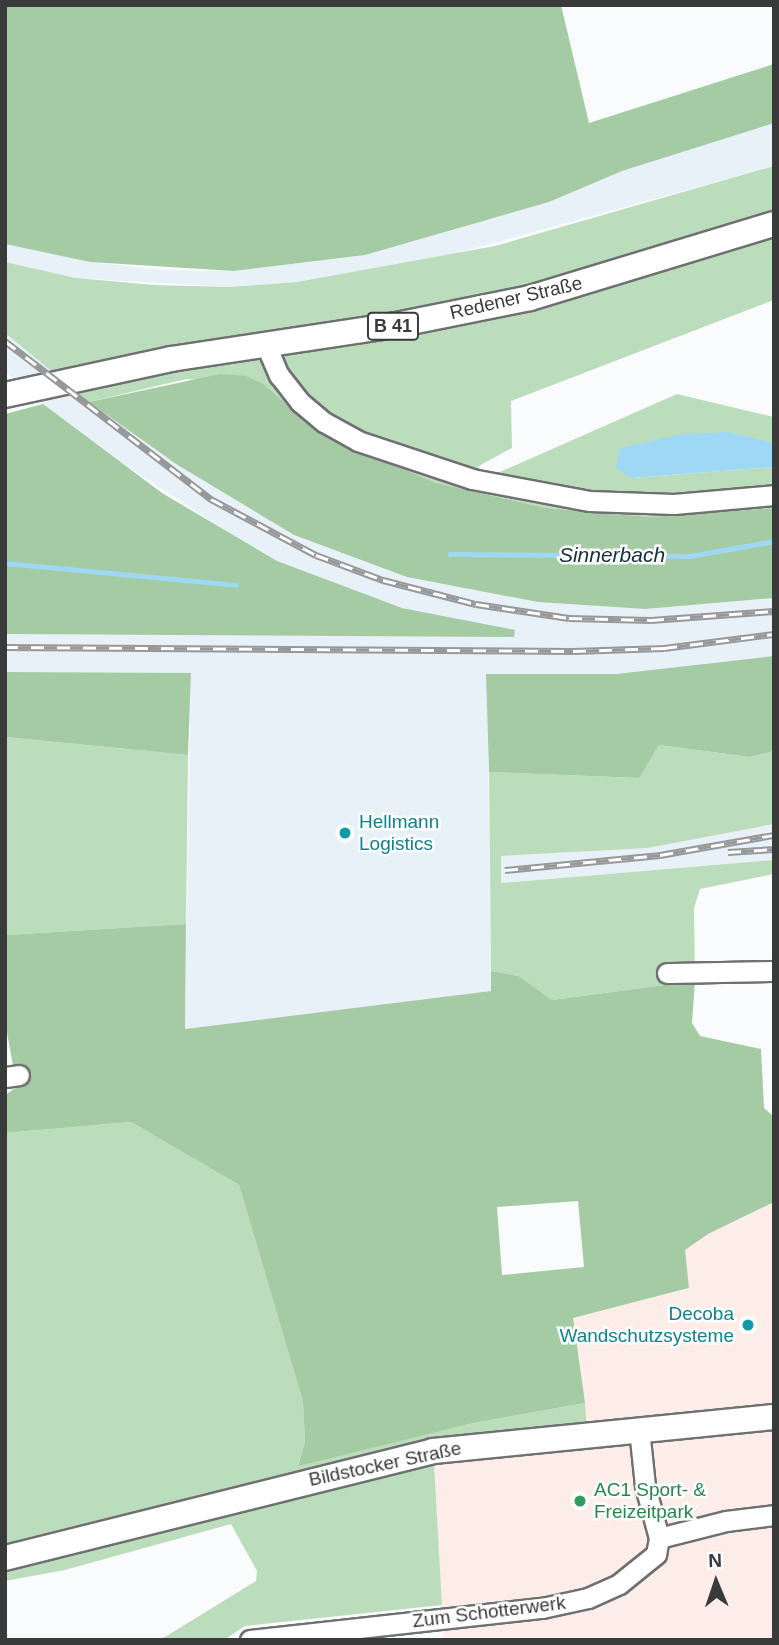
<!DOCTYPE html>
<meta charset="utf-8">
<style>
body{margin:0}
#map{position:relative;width:779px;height:1645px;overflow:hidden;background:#f9fbfc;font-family:Helvetica,sans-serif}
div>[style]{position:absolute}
.commercial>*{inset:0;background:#fcede8}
.built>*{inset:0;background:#e9f1f8}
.green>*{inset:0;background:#bcddbb}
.forest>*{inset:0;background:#a4cba3}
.water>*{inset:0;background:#9fd8f4}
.stream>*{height:4.5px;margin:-2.25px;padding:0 2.25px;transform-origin:2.25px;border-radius:2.25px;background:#9fd8f4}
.roads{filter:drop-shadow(2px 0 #6f7072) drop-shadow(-2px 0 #6f7072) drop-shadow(0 2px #6f7072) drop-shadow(0 -2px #6f7072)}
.minor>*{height:19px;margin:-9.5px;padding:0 9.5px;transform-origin:9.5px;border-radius:9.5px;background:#fff}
.major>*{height:24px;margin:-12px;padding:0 12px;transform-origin:12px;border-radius:12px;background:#fff}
.rail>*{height:7px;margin-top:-3.5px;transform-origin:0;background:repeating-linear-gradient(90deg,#fff 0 13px,#979899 0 26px);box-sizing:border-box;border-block:2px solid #979899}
.dots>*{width:19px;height:19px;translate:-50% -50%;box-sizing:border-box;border:4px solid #fff;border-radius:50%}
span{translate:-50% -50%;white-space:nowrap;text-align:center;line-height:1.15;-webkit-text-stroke:5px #fff;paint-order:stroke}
.shield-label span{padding:2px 5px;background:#fff;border:2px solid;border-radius:5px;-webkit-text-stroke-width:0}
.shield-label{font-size:18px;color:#393a3a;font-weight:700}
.street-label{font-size:19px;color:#393a3a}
.culture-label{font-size:19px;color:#0d838f}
.left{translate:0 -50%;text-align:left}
.right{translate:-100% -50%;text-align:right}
.leisure-label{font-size:19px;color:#27864d}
.water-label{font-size:21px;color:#132f3b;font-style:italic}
.frame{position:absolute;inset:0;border:7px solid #393a3a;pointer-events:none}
.north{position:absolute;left:681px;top:1547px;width:70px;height:70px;-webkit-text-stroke:5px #fff;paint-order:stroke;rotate:358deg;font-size:19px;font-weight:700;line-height:28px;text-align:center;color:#393a3a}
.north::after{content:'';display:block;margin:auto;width:24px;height:32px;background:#393a3a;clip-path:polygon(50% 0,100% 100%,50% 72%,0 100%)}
</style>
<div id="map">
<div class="commercial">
<i style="clip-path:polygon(774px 1202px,774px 1640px,444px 1640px,434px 1463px,588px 1447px,573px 1318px,689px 1289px,685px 1250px,708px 1234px)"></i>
</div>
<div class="built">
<i style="clip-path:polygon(774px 123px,774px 166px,421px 263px,297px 282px,229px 287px,76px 278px,5px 262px,5px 244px,90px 262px,163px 270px,234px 271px,365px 255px,549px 202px,622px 171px)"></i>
<i style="clip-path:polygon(5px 333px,176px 464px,294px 535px,407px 577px,538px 602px,645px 609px,774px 598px,774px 656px,616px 674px,487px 674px,491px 991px,185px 1029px,191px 674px,5px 672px,5px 634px,513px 637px,515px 630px,402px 608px,339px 586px,277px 561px,226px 531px,72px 430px,5px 371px)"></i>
<i style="clip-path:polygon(774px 824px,774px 860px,501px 883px,501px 856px,648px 848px)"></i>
</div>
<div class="green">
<i style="clip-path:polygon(774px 166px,774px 300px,511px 401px,512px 448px,477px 467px,493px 475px,677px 394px,774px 417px,774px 443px,753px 439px,632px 478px,774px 467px,774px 508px,650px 517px,546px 508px,433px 482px,373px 460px,317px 432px,265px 385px,186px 379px,89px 402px,5px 333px,5px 262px,76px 278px,154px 285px,229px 287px,297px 282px,495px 246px)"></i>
<i style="clip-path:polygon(5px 737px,188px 755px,186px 924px,5px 935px)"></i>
<i style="clip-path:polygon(659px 745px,750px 757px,774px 751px,774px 824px,648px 848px,501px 856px,501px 883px,774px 860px,774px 874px,700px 889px,694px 908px,695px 981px,552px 1000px,519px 976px,491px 971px,489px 772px,638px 778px)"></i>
<i style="clip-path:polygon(131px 1122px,239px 1185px,303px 1402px,305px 1442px,298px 1465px,474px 1423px,585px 1403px,588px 1447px,434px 1463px,442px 1605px,245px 1626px,224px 1640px,160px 1640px,256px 1581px,257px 1571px,231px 1524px,65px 1570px,5px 1581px,5px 1133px)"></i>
</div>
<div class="forest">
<i style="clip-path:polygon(5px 5px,561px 5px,589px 123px,774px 64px,774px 123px,622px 171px,549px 202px,365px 255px,234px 271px,90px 262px,5px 244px)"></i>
<i style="clip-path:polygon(220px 374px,246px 376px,265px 385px,317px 432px,433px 482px,546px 508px,650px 517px,774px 508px,774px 598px,645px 609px,538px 602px,407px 577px,294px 535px,176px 464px,89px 402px)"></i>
<i style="clip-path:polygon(43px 404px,162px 493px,277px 561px,402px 608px,515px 630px,514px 637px,5px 634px,5px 414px)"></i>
<i style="clip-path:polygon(774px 656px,774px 751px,750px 757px,659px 745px,639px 778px,489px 772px,486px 674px,616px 674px)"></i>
<i style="clip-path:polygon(5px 672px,191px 673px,188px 755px,5px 737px)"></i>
<i style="clip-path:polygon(evenodd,186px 924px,185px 1029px,491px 991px,491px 971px,519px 976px,552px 1000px,695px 981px,692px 1023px,700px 1036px,761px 1049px,764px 1108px,774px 1117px,774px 1202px,708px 1234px,685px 1250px,689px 1288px,573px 1318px,585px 1403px,474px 1423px,298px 1466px,305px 1442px,303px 1402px,239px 1185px,131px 1122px,5px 1133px,5px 1095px,17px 1087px,5px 1022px,5px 935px,186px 924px,578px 1201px,584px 1267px,502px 1275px,497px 1207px,578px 1201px)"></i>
</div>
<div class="water">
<i style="clip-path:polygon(728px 432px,774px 443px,774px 467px,632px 478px,616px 468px,620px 448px,682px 434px)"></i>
</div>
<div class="stream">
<i style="left:450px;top:554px;width:240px;rotate:0.5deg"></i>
<i style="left:690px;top:556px;width:85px;rotate:-10.1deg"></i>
<i style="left:5px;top:563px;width:232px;rotate:5.4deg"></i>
</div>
<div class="roads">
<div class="minor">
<i style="left:266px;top:345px;width:33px;rotate:67deg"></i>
<i style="left:279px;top:375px;width:34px;rotate:52deg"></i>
<i style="left:300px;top:402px;width:31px;rotate:40deg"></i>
<i style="left:324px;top:422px;width:39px;rotate:29deg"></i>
<i style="left:358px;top:441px;width:120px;rotate:18.4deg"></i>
<i style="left:472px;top:479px;width:120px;rotate:10.6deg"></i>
<i style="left:590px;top:501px;width:84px;rotate:2deg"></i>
<i style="left:674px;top:504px;width:100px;rotate:-5.1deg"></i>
<i style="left:667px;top:973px;width:107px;rotate:-1.1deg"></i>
<i style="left:5px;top:1077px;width:14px;rotate:-8deg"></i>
<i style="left:659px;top:1538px;width:69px;rotate:-14.2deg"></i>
<i style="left:726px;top:1521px;width:48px;rotate:-7.1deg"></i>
<i style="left:250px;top:1640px;width:294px;rotate:-6.3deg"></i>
<i style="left:542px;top:1608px;width:47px;rotate:-12.3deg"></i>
<i style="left:588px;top:1598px;width:34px;rotate:-24deg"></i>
<i style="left:619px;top:1584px;width:48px;rotate:-39deg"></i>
<i style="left:656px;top:1554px;width:16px;rotate:-79deg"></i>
<i style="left:659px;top:1538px;width:54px;rotate:-105.1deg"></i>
<i style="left:645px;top:1486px;width:57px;rotate:-96deg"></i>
</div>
<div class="major">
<i style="left:5px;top:395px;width:170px;rotate:-12.2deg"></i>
<i style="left:171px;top:359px;width:228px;rotate:-8.6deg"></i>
<i style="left:396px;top:325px;width:137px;rotate:-11.4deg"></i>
<i style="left:530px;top:298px;width:255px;rotate:-16.9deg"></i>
<i style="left:5px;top:1558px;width:441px;rotate:-14deg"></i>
<i style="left:433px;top:1451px;width:343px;rotate:-5.7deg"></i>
</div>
</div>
<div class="rail">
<i style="left:5px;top:341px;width:260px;rotate:37.5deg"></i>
<i style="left:211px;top:499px;width:119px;rotate:28.1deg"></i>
<i style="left:316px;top:555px;width:72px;rotate:20.5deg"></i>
<i style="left:383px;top:580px;width:96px;rotate:14.5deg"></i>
<i style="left:476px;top:604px;width:94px;rotate:8.6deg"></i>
<i style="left:569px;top:618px;width:82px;rotate:1.4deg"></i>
<i style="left:651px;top:620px;width:123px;rotate:-4.2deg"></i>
<i style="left:5px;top:647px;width:568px;rotate:0.4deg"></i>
<i style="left:573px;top:651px;width:91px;rotate:-1.9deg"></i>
<i style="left:664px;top:648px;width:111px;rotate:-7.3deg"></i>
<i style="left:728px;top:852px;width:46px;rotate:-3.7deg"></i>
<i style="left:505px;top:870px;width:156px;rotate:-5.5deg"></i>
<i style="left:660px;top:855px;width:116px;rotate:-10deg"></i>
</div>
<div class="dots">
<i style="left:345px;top:833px;background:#0f9aa8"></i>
<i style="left:748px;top:1325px;background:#0f9aa8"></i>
<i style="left:580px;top:1501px;background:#2e9e5b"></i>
</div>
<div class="shield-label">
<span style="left:393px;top:326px">B 41</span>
</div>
<div class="street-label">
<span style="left:516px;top:298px;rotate:-13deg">Redener Straße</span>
<span style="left:385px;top:1464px;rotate:-12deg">Bildstocker Straße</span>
<span style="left:489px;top:1612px;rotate:-7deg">Zum Schotterwerk</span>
</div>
<div class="culture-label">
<span class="left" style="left:359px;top:833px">Hellmann<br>Logistics</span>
<span class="right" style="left:734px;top:1325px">Decoba<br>Wandschutzsysteme</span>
</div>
<div class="leisure-label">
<span class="left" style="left:594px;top:1501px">AC1 Sport- &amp;<br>Freizeitpark</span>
</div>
<div class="water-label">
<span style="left:612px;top:555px">Sinnerbach</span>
</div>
<div class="frame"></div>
<div class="north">N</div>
</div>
